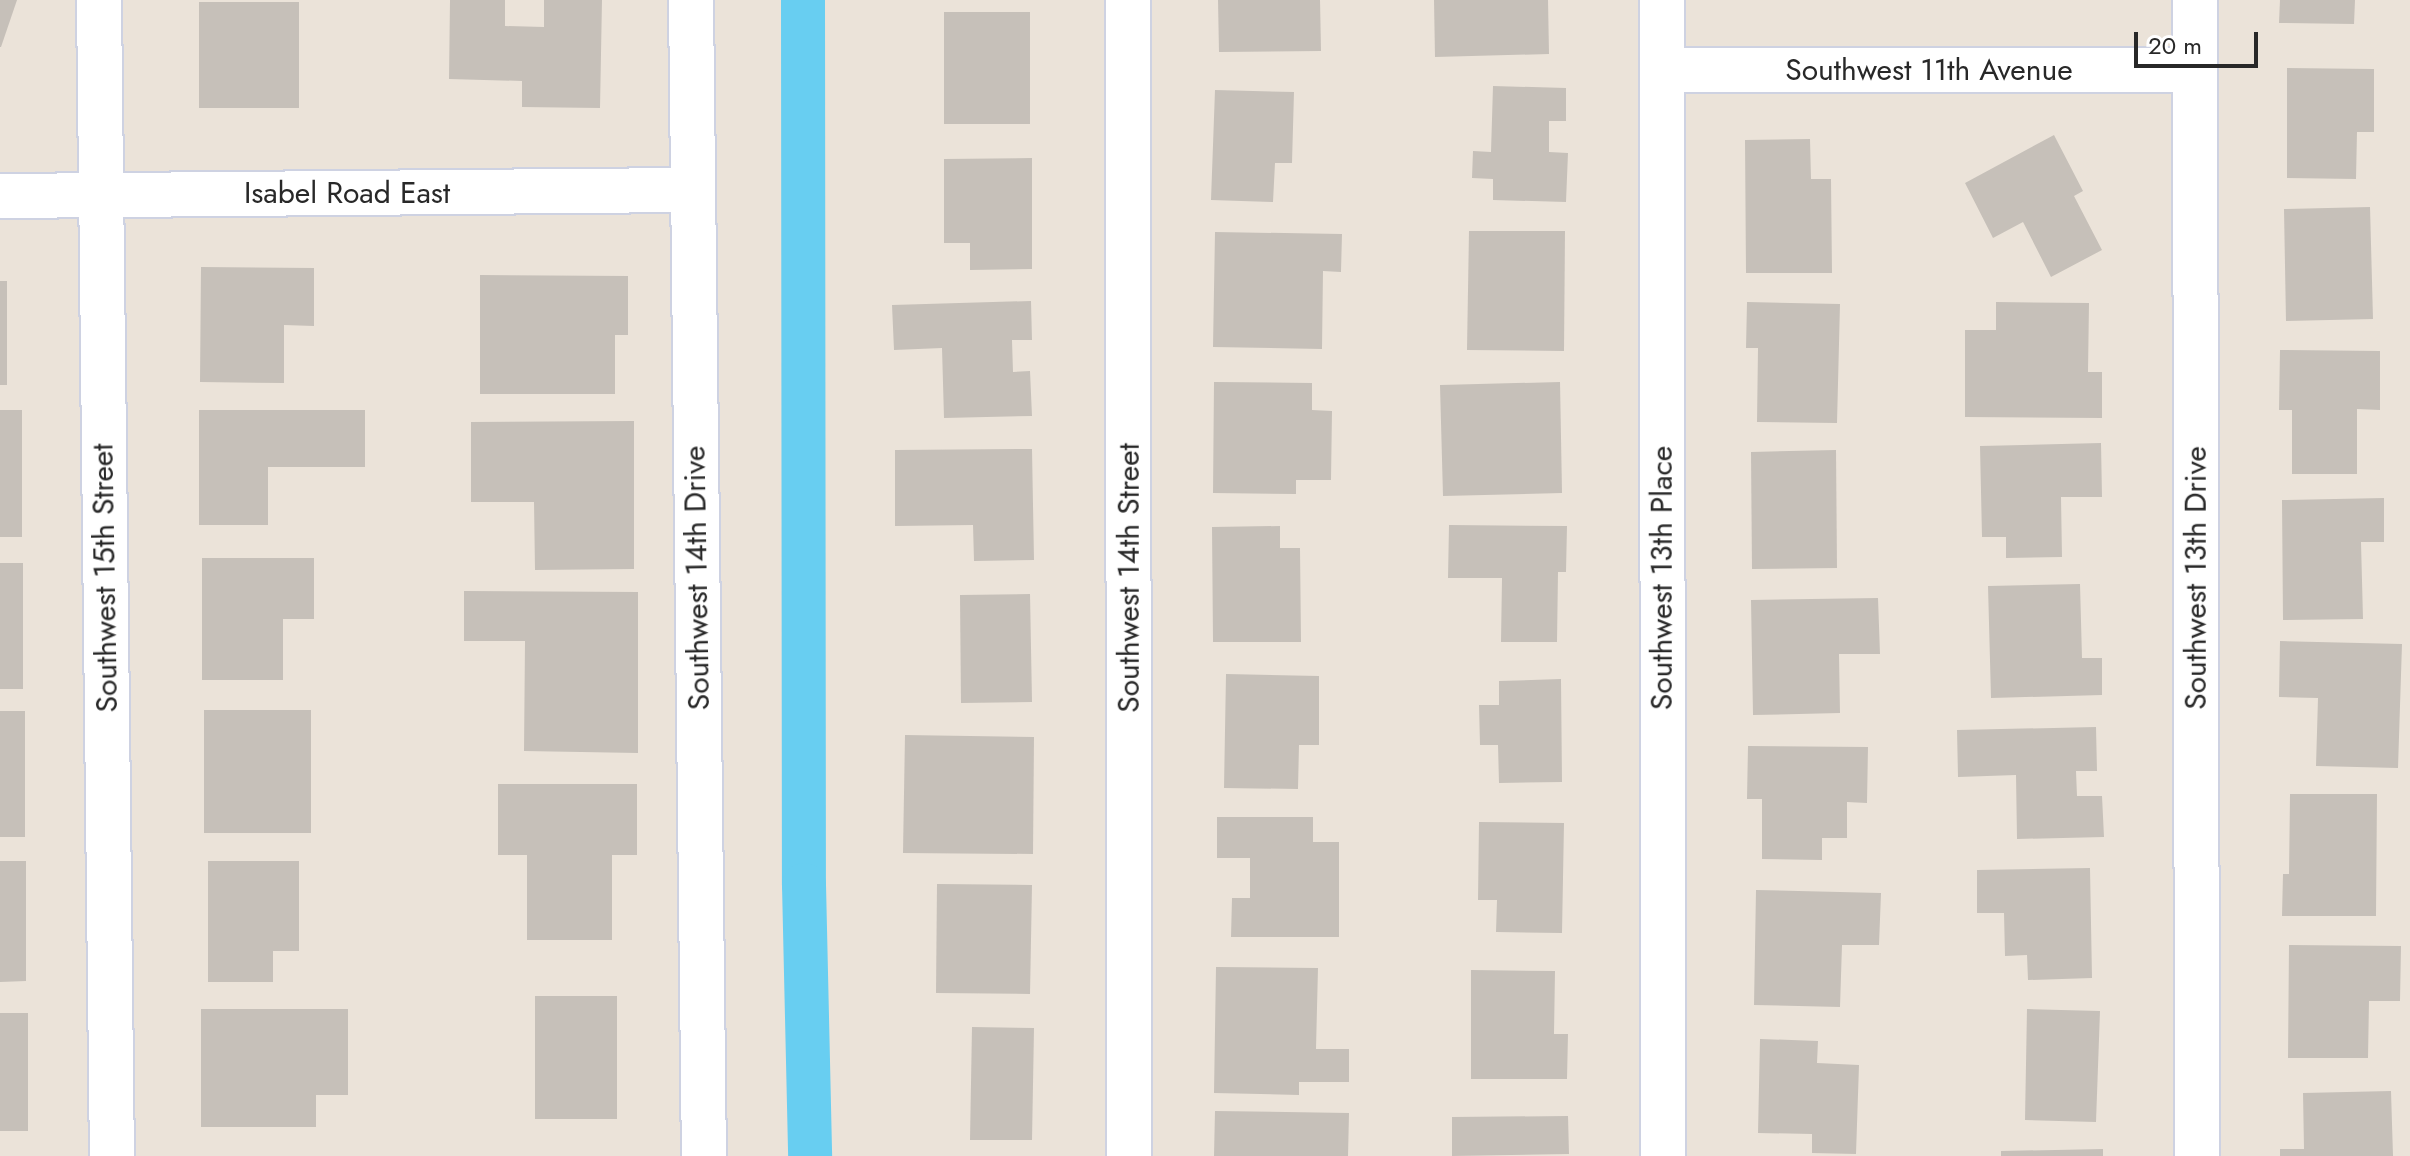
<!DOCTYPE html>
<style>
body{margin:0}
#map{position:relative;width:2410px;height:1156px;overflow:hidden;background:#ebe3d9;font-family:Jost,sans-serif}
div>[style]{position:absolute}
.canal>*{height:44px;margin:-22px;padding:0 22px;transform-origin:22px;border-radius:22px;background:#68cef1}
.building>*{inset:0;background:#c6c0b9}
.roads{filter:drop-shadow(2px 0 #ced2e2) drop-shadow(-2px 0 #ced2e2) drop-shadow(0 2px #ced2e2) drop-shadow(0 -2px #ced2e2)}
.minor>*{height:44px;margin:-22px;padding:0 22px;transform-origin:22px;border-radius:22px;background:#fff}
span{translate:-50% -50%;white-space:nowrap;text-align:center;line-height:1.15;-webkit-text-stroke:8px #fff;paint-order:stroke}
.street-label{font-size:30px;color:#282828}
.scale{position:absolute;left:2134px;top:32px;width:124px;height:36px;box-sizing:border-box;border:4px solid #282828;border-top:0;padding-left:10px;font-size:24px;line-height:28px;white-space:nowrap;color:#282828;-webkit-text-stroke:6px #fff;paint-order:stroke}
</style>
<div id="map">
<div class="canal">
<i style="left:803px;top:0;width:885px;rotate:89.94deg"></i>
<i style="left:804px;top:885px;width:271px;rotate:88.7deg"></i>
</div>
<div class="building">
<i style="clip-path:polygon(0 0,17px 0,1px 47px,0 47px)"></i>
<i style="clip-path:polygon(450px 0,505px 0,505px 26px,544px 27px,544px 0,602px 0,600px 108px,522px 107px,522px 81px,449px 79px)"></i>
<i style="clip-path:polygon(1218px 0,1320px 0,1321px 51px,1219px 52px)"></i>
<i style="clip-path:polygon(1434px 0,1548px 0,1549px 54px,1435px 57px)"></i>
<i style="clip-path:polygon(2280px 0,2355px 0,2354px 24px,2279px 23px)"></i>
<i style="clip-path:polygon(199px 2px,299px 2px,299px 108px,199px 108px)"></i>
<i style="clip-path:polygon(944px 12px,1030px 12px,1030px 124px,944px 124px)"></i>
<i style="clip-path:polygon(2287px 68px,2374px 69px,2374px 132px,2357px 132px,2356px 179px,2287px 178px)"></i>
<i style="clip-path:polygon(1493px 86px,1566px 88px,1566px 121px,1549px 121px,1549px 152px,1568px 153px,1566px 202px,1493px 200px,1493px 179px,1472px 178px,1473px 151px,1491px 152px)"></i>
<i style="clip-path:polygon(1215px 90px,1294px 92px,1292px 163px,1275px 163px,1273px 202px,1211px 200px)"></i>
<i style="clip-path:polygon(2054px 135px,2083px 191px,2074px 196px,2102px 250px,2051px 277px,2023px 222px,1993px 238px,1965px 183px)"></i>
<i style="clip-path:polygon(1810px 139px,1811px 179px,1831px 179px,1832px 273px,1746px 273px,1745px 140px)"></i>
<i style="clip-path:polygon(1032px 158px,1032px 269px,970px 270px,970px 243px,944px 243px,944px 159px)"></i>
<i style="clip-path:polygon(2370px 207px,2373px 319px,2286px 321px,2284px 209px)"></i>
<i style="clip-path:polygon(1469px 231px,1565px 231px,1564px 351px,1467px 350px)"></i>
<i style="clip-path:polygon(1215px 232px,1342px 234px,1341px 272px,1323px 271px,1322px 349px,1213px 347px)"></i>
<i style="clip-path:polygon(201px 267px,314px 268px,314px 326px,284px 325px,284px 383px,200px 382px)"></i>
<i style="clip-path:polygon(480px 275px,628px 276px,628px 335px,615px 335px,615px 394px,480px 394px)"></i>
<i style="clip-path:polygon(0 281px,7px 281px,7px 385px,0 385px)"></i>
<i style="clip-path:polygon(1031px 301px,1032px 340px,1012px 340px,1013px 372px,1030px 371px,1032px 416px,944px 418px,942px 348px,894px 350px,892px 305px)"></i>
<i style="clip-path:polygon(1747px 302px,1840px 304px,1837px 423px,1757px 422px,1758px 348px,1746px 348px)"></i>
<i style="clip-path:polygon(1996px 302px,2089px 303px,2088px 372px,2102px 372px,2102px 418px,1965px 417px,1965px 330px,1996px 330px)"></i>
<i style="clip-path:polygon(2280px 350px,2380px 351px,2380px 410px,2357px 409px,2357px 474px,2292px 474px,2292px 410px,2279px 410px)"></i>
<i style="clip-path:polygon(1214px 382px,1312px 383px,1312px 410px,1332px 411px,1331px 480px,1296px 480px,1296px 494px,1213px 493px)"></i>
<i style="clip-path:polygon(1560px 382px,1562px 493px,1443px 496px,1440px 385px)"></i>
<i style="clip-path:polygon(0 410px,22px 410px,22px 537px,0 537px)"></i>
<i style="clip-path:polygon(199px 410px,365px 410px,365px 467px,268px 467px,268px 525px,199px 525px)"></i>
<i style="clip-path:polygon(634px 421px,634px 569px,535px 570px,534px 502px,471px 502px,471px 422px)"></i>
<i style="clip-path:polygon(2101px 443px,2102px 497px,2061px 497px,2062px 557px,2006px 558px,2006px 537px,1982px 537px,1980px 446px)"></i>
<i style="clip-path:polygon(1032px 449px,1034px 560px,974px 561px,973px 525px,895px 526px,895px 450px)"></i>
<i style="clip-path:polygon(1836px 450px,1837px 568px,1752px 569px,1751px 452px)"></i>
<i style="clip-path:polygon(2384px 498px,2384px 542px,2361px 542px,2363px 619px,2283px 620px,2282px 500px)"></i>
<i style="clip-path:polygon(1449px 525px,1567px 526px,1566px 572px,1558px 572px,1557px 642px,1501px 642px,1502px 578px,1448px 578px)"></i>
<i style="clip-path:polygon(1280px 526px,1280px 548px,1300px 548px,1301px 642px,1213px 642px,1212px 527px)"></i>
<i style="clip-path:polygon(202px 558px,314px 558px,314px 619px,283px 619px,283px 680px,202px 680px)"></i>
<i style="clip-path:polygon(0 563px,23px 563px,23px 689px,0 689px)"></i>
<i style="clip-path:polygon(2080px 584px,2082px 658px,2102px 658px,2102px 695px,1991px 698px,1988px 586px)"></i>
<i style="clip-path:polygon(464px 591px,638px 592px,638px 753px,524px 751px,525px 641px,464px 641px)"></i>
<i style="clip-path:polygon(1030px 594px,1032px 702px,961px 703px,960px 595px)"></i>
<i style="clip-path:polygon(1878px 598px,1880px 654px,1839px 654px,1840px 713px,1753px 715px,1751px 600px)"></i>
<i style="clip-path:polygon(2280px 641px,2402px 644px,2398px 768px,2316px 766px,2318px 698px,2279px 697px)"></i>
<i style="clip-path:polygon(1226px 674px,1319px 676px,1319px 745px,1299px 745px,1298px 789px,1224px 788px)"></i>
<i style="clip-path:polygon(1561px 679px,1562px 782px,1499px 783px,1498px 745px,1480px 745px,1479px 705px,1499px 705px,1499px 681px)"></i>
<i style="clip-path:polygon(204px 710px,311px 710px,311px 833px,204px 833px)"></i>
<i style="clip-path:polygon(0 711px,25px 711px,25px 837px,0 837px)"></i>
<i style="clip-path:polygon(2096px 727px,2097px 771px,2076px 771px,2077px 796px,2102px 796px,2104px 837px,2017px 839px,2016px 775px,1958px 777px,1957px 730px)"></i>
<i style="clip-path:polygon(905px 735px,1034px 737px,1033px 854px,903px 853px)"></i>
<i style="clip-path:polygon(1748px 746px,1868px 747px,1867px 803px,1847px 802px,1847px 838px,1822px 838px,1822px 860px,1762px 859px,1762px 799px,1747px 799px)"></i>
<i style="clip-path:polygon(498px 784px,637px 784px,637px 855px,612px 855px,612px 940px,527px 940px,527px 855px,498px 855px)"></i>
<i style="clip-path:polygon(2290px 794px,2377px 794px,2376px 916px,2282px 916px,2283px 874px,2289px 874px)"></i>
<i style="clip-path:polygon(1217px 817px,1313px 817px,1313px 842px,1339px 842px,1339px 937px,1231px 937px,1232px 898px,1250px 898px,1250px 858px,1217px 858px)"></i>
<i style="clip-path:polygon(1479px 822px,1564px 823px,1562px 933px,1496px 932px,1497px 900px,1478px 900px)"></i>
<i style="clip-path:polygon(0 861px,26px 861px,26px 981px,0 982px)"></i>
<i style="clip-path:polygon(208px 861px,299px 861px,299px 951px,273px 951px,273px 982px,208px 982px)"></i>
<i style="clip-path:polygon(2090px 868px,2092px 978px,2028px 980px,2027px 955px,2005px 956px,2004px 913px,1977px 913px,1977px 870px)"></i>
<i style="clip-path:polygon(937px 884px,1032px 885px,1030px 994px,936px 993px)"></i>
<i style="clip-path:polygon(1756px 890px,1881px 893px,1879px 945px,1842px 945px,1840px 1007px,1754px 1005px)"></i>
<i style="clip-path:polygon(2289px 945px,2401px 946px,2400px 1001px,2369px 1001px,2368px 1058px,2288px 1058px)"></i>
<i style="clip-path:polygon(1216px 967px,1318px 968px,1316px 1049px,1349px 1049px,1349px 1082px,1299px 1082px,1299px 1095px,1214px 1093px)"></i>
<i style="clip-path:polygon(1471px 970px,1555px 971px,1554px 1034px,1568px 1034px,1567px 1079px,1471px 1079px)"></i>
<i style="clip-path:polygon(535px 996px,617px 996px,617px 1119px,535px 1119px)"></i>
<i style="clip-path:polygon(201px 1009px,348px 1009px,348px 1095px,316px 1095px,316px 1127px,201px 1127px)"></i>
<i style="clip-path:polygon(2027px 1009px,2100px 1011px,2096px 1122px,2025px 1120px)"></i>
<i style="clip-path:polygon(0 1013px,28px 1013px,28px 1131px,0 1131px)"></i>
<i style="clip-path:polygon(972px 1027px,1034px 1028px,1032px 1140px,970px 1140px)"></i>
<i style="clip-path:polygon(1760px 1039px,1818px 1041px,1817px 1063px,1859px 1065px,1856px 1154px,1812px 1153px,1812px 1134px,1758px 1133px)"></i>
<i style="clip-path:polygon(2391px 1091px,2393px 1156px,2280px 1156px,2280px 1149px,2304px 1149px,2303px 1093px)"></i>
<i style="clip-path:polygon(1215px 1111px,1349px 1113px,1348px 1156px,1214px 1156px)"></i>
<i style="clip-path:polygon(1568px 1116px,1569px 1154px,1452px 1156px,1452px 1117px)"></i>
<i style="clip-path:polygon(2103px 1149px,2103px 1156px,2001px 1156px,2001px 1151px)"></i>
</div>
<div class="roads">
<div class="minor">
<i style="left:99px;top:0;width:1156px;rotate:89.36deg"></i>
<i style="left:691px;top:0;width:1156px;rotate:89.36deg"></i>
<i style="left:1128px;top:0;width:1156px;rotate:89.95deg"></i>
<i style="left:1662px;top:0;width:1156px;rotate:89.95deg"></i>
<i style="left:2195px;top:0;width:1156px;rotate:89.9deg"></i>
<i style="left:1662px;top:70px;width:533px"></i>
<i style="left:0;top:196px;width:693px;rotate:-0.5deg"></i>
</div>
</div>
<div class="street-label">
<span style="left:1929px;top:70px">Southwest 11th Avenue</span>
<span style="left:347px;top:193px">Isabel Road East</span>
<span style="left:105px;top:578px;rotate:-91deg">Southwest 15th Street</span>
<span style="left:697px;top:578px;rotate:-91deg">Southwest 14th Drive</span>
<span style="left:1129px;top:578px;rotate:-90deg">Southwest 14th Street</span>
<span style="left:1662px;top:578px;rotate:-90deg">Southwest 13th Place</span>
<span style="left:2196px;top:578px;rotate:-90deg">Southwest 13th Drive</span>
</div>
<div class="scale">20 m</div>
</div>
